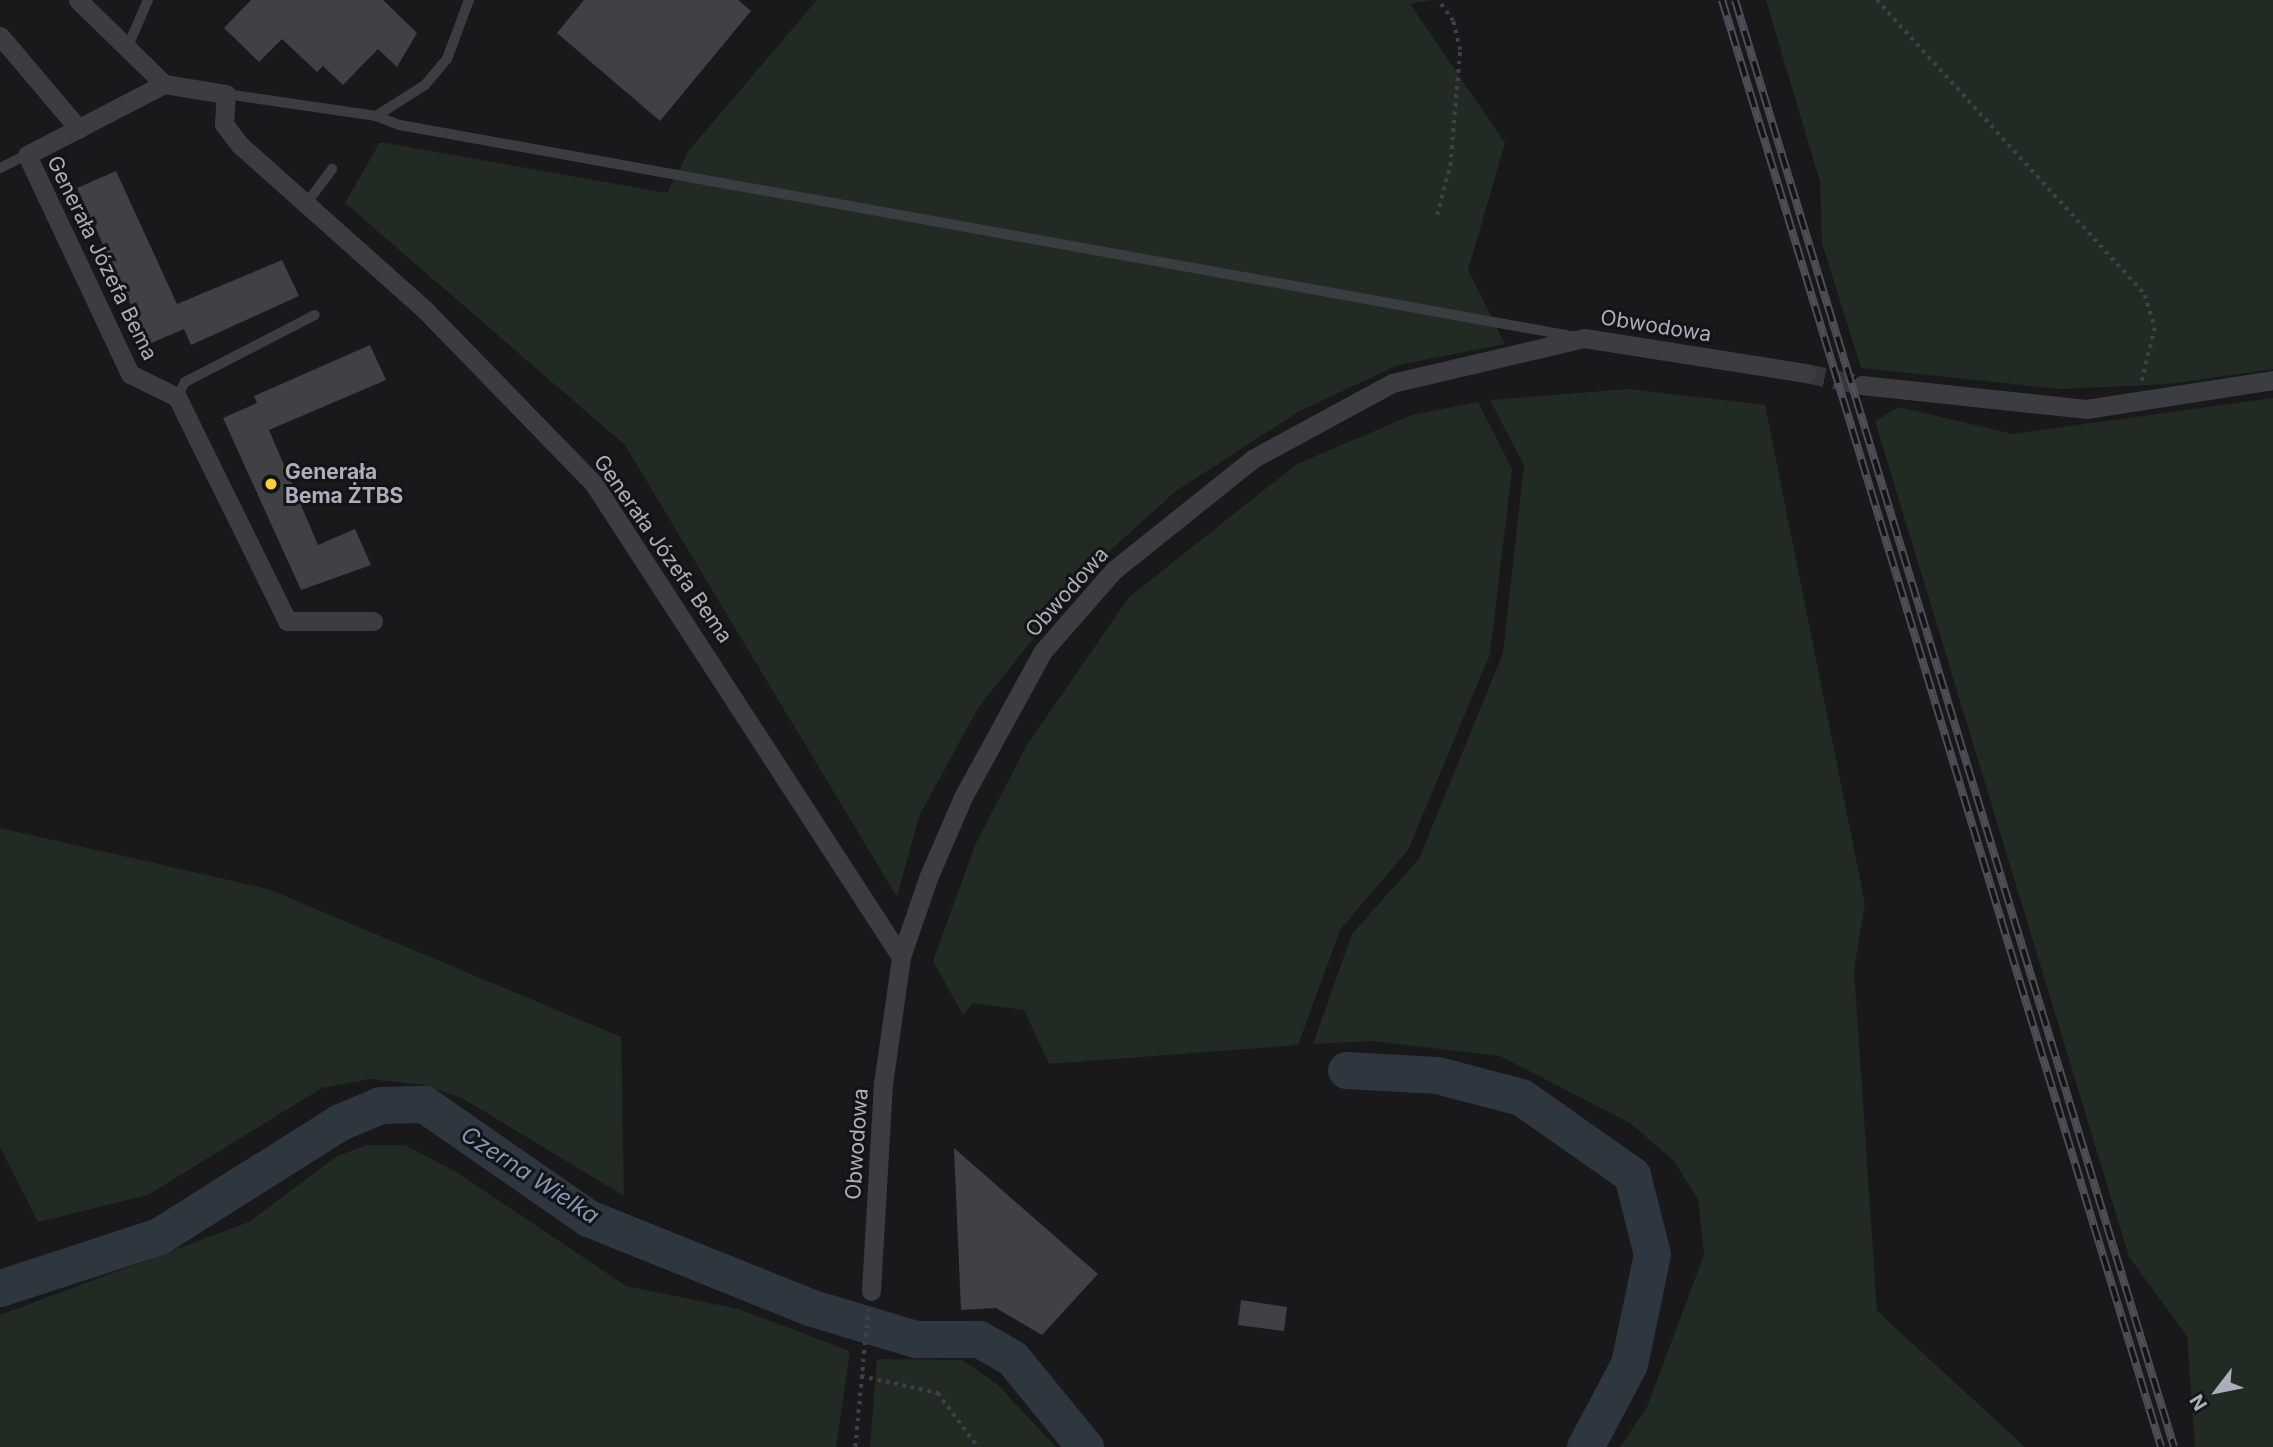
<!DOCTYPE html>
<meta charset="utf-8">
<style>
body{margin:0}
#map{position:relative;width:2273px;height:1447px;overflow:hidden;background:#19191b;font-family:Inter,sans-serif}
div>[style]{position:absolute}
.green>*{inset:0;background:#212a23}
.river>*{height:37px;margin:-18.5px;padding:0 18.5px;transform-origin:18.5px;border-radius:18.5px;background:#2e3640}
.building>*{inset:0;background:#404145}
.minor-tunnel>*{height:19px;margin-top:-9.5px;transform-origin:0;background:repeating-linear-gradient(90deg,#36373b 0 19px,transparent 0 29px)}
.path>*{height:3.5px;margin-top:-1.75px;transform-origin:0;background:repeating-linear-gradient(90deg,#404148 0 3.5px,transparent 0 8.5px)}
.service>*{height:10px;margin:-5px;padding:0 5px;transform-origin:5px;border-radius:5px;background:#3c3c43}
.minor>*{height:19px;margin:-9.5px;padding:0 9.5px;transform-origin:9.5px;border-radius:9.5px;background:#3c3c43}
.rail>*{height:8px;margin-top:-4px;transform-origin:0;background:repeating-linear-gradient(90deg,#141416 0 16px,#4d4e56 0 32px);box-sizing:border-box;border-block:2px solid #4d4e56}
.dots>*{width:19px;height:19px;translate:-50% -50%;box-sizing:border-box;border:4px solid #141416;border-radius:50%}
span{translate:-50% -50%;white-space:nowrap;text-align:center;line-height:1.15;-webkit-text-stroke:6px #141416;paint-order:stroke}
.street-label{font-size:21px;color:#abaebb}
.poi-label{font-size:21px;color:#abaebb;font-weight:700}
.left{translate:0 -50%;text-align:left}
.water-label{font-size:23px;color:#8297b7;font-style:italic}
.north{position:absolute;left:2182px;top:1356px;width:70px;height:70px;-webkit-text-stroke:5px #141416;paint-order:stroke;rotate:238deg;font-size:19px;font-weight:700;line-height:28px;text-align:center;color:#abaebb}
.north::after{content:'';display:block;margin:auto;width:24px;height:32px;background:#abaebb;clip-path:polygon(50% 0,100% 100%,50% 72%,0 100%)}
</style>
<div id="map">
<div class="green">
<i style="clip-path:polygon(817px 0,1431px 0,1410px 4px,1505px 143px,1468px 270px,1505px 344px,1398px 365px,1298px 412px,1176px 491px,1087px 571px,978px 708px,919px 816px,897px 897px,625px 445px,345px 203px,380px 142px,667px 193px,690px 149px)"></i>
<i style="clip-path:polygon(1766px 0,2273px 0,2273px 369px,2169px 384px,2059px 389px,1861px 368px,1822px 243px,1820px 182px)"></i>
<i style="clip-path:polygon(1629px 389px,1765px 405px,1865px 904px,1854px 970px,1877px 1311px,2025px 1447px,1620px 1447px,1647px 1407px,1704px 1255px,1698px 1199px,1673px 1160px,1630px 1123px,1500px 1056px,1372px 1041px,1313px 1044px,1352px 934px,1419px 859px,1503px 653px,1524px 465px,1490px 400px)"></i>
<i style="clip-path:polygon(2273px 398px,2273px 1447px,2195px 1447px,2187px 1336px,2129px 1257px,1875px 421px,1899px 407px,2013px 434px)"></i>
<i style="clip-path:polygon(1478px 402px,1512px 469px,1490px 654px,1408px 850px,1340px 930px,1298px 1045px,1049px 1064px,1024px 1010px,973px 1003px,963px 1015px,933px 961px,975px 845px,1027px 745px,1129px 597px,1297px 464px,1412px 415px)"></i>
<i style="clip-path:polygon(0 828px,268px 889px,621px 1037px,624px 1196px,462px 1098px,424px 1085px,370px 1079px,322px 1088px,148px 1195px,38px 1222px,0 1147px)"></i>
<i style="clip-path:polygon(367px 1145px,405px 1145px,456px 1172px,626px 1286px,739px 1309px,850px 1351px,836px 1447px,0 1447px,0 1315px,249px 1222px,337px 1156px)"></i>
<i style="clip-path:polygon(877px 1359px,962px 1360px,997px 1384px,1056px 1447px,870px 1447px)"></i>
</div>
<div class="river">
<i style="left:1346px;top:1070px;width:91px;rotate:3.1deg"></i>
<i style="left:1437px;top:1075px;width:87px;rotate:14.7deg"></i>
<i style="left:1521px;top:1097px;width:136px;rotate:35.1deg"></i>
<i style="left:1632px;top:1175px;width:81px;rotate:75.8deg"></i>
<i style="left:1652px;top:1254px;width:112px;rotate:101.8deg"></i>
<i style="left:1629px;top:1364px;width:94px;rotate:117.9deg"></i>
<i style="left:0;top:1288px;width:167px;rotate:-18.1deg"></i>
<i style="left:159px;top:1236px;width:214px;rotate:-32.2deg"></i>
<i style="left:340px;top:1122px;width:43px;rotate:-23deg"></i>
<i style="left:380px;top:1105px;width:44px;rotate:-1.3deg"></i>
<i style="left:424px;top:1104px;width:200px;rotate:34.8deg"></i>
<i style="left:588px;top:1218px;width:238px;rotate:21.9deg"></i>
<i style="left:809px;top:1307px;width:112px;rotate:16.7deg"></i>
<i style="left:916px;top:1339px;width:63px"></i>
<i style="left:979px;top:1339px;width:39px;rotate:30deg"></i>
<i style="left:1013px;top:1359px;width:114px;rotate:50.7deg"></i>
</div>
<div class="building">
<i style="clip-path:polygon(251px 0,383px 0,417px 33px,397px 67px,378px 49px,343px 85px,323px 66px,317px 72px,282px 39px,259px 62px,224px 28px)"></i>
<i style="clip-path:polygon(584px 0,738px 0,751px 11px,660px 121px,557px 33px)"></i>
<i style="clip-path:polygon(116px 171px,177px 304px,282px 260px,299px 296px,191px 345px,184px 329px,149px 344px,77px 188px)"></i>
<i style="clip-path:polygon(370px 345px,386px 380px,269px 430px,318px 545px,355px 529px,371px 565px,301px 590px,223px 418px,257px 403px,254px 396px)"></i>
<i style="clip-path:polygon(954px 1148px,1098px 1274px,1042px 1335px,996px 1308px,961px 1310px)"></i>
<i style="clip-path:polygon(1241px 1300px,1287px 1307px,1284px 1331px,1238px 1325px)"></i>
</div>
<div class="minor-tunnel">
<i style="left:1806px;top:373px;width:57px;rotate:12.1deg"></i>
</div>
<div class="path">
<i style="left:1877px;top:0;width:399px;rotate:47.7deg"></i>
<i style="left:2145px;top:295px;width:34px;rotate:73deg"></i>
<i style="left:2155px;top:328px;width:55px;rotate:103.8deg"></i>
<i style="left:1437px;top:215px;width:51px;rotate:-75.1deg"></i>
<i style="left:1450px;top:166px;width:116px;rotate:-85.1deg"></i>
<i style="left:1460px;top:50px;width:30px;rotate:-104deg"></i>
<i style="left:1453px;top:21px;width:26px;rotate:-126deg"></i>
<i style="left:861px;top:1376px;width:79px;rotate:12.4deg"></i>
<i style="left:938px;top:1393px;width:67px;rotate:53.5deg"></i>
<i style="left:855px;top:1447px;width:138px;rotate:-84.6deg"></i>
</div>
<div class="service">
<i style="left:128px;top:46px;width:50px;rotate:-66.5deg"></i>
<i style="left:226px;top:94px;width:152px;rotate:8.3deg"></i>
<i style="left:376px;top:116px;width:26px;rotate:21deg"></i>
<i style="left:400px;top:125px;width:1191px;rotate:10.21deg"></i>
<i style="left:376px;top:116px;width:58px;rotate:-32.3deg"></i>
<i style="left:425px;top:85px;width:34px;rotate:-50deg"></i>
<i style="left:447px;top:59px;width:63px;rotate:-69.6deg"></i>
<i style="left:0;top:168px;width:30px;rotate:-26deg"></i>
<i style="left:306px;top:204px;width:44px;rotate:-53.4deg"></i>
<i style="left:177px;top:397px;width:17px;rotate:-62deg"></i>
<i style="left:185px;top:382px;width:146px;rotate:-27.3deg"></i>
</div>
<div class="minor">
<i style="left:78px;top:0;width:120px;rotate:44.3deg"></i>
<i style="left:0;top:36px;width:122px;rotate:49.7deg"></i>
<i style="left:164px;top:84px;width:63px;rotate:9.2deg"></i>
<i style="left:226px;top:94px;width:30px;rotate:94deg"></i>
<i style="left:224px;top:124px;width:26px;rotate:53deg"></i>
<i style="left:240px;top:145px;width:249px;rotate:41.7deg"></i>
<i style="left:426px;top:311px;width:241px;rotate:45.8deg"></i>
<i style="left:594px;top:484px;width:564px;rotate:57.01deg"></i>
<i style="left:164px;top:84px;width:154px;rotate:152.6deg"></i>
<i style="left:27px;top:155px;width:242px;rotate:64.8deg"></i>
<i style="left:130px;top:374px;width:52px;rotate:26.1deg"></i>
<i style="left:177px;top:397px;width:250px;rotate:63.8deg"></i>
<i style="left:287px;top:621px;width:86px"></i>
<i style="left:1862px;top:385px;width:225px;rotate:6.1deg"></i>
<i style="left:2086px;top:409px;width:189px;rotate:-8.8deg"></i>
<i style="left:871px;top:1291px;width:207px;rotate:-86.7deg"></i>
<i style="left:883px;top:1084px;width:128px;rotate:-81.9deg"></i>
<i style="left:901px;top:957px;width:83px;rotate:-71.1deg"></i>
<i style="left:928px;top:878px;width:88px;rotate:-66.6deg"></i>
<i style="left:963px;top:797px;width:166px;rotate:-61.3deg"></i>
<i style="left:1043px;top:651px;width:108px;rotate:-48.8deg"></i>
<i style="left:1114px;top:570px;width:179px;rotate:-38.7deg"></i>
<i style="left:1254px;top:458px;width:157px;rotate:-28.5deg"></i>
<i style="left:1392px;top:383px;width:197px;rotate:-13.2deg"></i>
<i style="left:1584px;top:338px;width:225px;rotate:9deg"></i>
</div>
<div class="rail">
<i style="left:1722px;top:0;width:1512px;rotate:73.12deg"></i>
<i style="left:1735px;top:0;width:1512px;rotate:73.12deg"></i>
</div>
<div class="dots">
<i style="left:271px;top:484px;background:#f8d034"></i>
</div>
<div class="street-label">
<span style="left:102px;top:258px;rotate:64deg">Generała Józefa Bema</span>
<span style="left:1656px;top:326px;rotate:9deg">Obwodowa</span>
<span style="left:663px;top:549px;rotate:55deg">Generała Józefa Bema</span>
<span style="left:1067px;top:592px;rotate:-48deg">Obwodowa</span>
<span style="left:857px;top:1144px;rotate:-86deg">Obwodowa</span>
</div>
<div class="poi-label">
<span class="left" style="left:285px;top:484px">Generała<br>Bema ŻTBS</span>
</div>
<div class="water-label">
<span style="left:530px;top:1175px;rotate:33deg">Czerna Wielka</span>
</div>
<div class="north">N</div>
</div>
